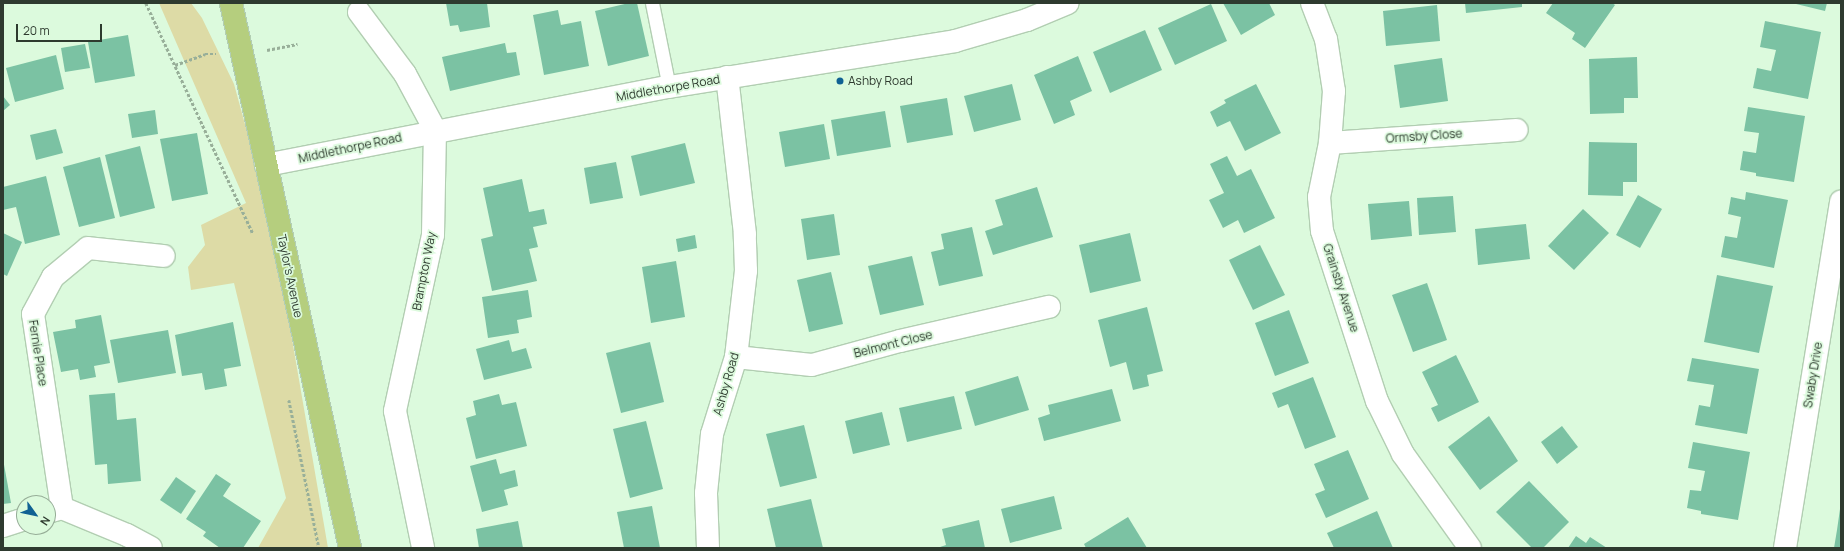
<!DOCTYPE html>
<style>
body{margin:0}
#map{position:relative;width:1844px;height:551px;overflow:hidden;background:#dcfadd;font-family:Manrope,sans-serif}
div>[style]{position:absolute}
.green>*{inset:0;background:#dddba6}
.building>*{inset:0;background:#7bc2a3}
.path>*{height:2.5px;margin-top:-1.25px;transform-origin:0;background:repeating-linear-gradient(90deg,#98af99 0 3px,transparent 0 5px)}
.roads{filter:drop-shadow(1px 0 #b2ceb2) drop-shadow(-1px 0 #b2ceb2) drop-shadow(0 1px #b2ceb2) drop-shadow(0 -1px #b2ceb2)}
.service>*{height:13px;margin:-6.5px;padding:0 6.5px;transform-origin:6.5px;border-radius:6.5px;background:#fff}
.minor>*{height:22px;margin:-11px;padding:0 11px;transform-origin:11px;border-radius:11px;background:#fff}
.primary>*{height:22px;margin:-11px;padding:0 11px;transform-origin:11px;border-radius:11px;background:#b5ce7e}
.dots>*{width:11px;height:11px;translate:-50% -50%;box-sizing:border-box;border:2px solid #dcfadd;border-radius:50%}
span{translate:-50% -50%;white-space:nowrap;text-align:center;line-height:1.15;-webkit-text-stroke:3.5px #dcfadd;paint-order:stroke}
.poi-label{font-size:12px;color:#2e3a2f}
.left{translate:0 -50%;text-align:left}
.street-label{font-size:12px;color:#2e3a2f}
.frame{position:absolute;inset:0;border:4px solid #2e3a2f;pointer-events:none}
.north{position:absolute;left:16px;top:495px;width:40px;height:40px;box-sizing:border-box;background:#dcfadd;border:1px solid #96ad97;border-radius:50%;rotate:123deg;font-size:11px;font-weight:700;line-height:16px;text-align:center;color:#2e3a2f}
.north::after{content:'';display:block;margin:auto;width:14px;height:18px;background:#106193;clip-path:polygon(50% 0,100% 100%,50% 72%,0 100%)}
.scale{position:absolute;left:16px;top:24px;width:86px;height:18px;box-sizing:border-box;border:2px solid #2e3a2f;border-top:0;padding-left:5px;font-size:12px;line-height:14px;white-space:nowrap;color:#2e3a2f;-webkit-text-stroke:3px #dcfadd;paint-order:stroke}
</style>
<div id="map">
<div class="green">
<i style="clip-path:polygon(159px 3px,191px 3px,202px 18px,234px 84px,272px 223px,328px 548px,258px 548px,286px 498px,234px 283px,191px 290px,188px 267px,205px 245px,201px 225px,246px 203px)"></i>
</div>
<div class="building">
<i style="clip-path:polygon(446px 3px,487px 3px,490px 27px,460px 32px,458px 25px,450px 26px)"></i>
<i style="clip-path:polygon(629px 3px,637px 3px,649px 56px,608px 66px,595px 11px)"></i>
<i style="clip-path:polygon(1223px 3px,1269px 3px,1275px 15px,1241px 35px)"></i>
<i style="clip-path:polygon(1465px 3px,1522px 3px,1522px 7px,1466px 13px)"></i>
<i style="clip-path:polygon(1553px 3px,1612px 3px,1615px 5px,1585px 48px,1572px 39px,1575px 33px,1546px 13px)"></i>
<i style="clip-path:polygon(1792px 3px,1827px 3px,1825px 11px)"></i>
<i style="clip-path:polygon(1211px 4px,1227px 41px,1175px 65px,1158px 28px)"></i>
<i style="clip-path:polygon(1437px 5px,1440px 41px,1386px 46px,1383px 11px)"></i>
<i style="clip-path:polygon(558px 10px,561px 25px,581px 21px,589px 66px,544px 75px,533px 15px)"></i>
<i style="clip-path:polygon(1765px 21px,1821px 32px,1808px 99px,1753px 88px,1757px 68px,1771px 71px,1776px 50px,1760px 47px)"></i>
<i style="clip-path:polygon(1145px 30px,1162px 70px,1110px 93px,1093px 52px)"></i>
<i style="clip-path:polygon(128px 35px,135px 76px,95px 83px,88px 42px)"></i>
<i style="clip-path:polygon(505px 43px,507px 53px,516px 52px,520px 75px,450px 91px,442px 57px)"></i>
<i style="clip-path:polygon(85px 44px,90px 68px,65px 72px,61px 48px)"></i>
<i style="clip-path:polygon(56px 55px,64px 89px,15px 102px,6px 68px)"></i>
<i style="clip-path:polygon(1078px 56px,1092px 91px,1070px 101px,1075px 115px,1054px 124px,1034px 75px)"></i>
<i style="clip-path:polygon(1637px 57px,1638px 98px,1624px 98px,1624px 113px,1590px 114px,1589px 59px)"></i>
<i style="clip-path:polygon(1442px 58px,1448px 101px,1400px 108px,1394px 65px)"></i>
<i style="clip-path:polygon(1012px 84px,1021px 120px,974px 132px,964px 96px)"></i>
<i style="clip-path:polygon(1256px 84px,1281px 133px,1245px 151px,1230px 121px,1217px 127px,1210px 112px,1226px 103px,1224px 100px)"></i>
<i style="clip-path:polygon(3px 96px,10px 105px,3px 111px)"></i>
<i style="clip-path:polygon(947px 98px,953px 135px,907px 143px,900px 106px)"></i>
<i style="clip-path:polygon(1748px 107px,1805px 116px,1794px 182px,1756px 176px,1756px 173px,1740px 170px,1743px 151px,1756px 153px,1759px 133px,1744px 131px)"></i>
<i style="clip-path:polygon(155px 110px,158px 134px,132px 138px,128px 114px)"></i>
<i style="clip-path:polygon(885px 111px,891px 147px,837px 156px,831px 120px)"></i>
<i style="clip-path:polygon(824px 124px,830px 159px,785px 167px,779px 132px)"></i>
<i style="clip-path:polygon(56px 129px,63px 153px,36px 160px,30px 135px)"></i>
<i style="clip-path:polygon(197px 133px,208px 194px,172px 201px,160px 139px)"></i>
<i style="clip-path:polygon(1589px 142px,1637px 143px,1637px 182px,1623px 182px,1623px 196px,1588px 195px)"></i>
<i style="clip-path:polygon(685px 143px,695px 183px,640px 196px,631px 156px)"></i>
<i style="clip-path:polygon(140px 146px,155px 208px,120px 217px,105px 155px)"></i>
<i style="clip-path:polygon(1227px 156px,1237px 176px,1251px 169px,1275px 218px,1244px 233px,1238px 220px,1223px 228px,1209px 200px,1224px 193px,1210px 164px)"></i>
<i style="clip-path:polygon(100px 157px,115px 218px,79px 227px,63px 167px)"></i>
<i style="clip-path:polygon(616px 162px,623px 198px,590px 204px,584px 168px)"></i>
<i style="clip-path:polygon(46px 176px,60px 235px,25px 244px,16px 207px,3px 210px,3px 187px)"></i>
<i style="clip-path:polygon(522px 179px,529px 212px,544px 209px,547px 224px,533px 227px,538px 247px,529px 249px,537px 281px,492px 291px,481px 239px,493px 236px,483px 188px)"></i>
<i style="clip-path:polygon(1037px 187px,1053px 237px,993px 255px,985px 231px,1003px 225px,995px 200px)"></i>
<i style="clip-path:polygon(1746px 192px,1788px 200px,1774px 268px,1721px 257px,1725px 236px,1737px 238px,1741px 217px,1728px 214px,1731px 197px,1745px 200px)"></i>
<i style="clip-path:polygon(1638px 195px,1662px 209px,1640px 248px,1616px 235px)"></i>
<i style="clip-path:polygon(1453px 196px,1456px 232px,1419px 235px,1417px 198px)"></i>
<i style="clip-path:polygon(1409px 201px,1412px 236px,1371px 240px,1368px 204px)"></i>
<i style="clip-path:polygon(1583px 209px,1609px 233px,1574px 270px,1548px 246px)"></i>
<i style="clip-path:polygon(834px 214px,840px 255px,807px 260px,801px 219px)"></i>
<i style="clip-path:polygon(1526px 224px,1530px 259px,1478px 265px,1475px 229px)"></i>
<i style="clip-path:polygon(972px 227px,983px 276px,939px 286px,931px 252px,944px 249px,941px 234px)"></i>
<i style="clip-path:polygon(3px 233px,22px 242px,7px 276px,3px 274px)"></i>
<i style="clip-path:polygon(1130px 233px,1141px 281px,1090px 293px,1079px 245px)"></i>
<i style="clip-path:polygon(695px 235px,697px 248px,678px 252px,676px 239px)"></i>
<i style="clip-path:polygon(1260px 245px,1285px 295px,1253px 310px,1229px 260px)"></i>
<i style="clip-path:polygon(912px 256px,924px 305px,880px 315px,868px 266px)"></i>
<i style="clip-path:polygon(676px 261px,685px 317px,651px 323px,642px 267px)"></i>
<i style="clip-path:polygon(831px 272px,843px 324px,809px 332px,797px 280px)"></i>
<i style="clip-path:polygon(1717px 275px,1773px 286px,1759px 353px,1704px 342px)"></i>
<i style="clip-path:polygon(1427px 283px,1447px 340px,1413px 352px,1392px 295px)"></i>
<i style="clip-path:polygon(528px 290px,532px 317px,517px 320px,519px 333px,488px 338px,482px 297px)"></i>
<i style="clip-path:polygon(1147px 307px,1163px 371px,1147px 375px,1149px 386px,1133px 390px,1126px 362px,1110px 367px,1098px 320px)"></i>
<i style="clip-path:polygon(1289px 310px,1309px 363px,1275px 376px,1255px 323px)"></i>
<i style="clip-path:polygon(101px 315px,110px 363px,94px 366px,96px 377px,80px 380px,78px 369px,61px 372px,53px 332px,76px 328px,75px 320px)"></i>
<i style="clip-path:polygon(233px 322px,241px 366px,224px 369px,227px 386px,205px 390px,202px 373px,182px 376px,175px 335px)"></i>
<i style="clip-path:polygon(168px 330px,176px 373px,118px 383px,110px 340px)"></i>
<i style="clip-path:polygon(509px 340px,512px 352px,526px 348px,532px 368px,484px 380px,476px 349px)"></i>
<i style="clip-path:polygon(650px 342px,664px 402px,621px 413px,606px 353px)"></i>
<i style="clip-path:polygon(1456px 355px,1479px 402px,1438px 422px,1431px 408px,1438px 405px,1422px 372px)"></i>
<i style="clip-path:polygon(1692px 358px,1759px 369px,1747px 434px,1695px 425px,1699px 405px,1710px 407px,1714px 385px,1687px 381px)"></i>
<i style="clip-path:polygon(1018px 376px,1029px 410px,975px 426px,965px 392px)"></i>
<i style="clip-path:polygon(1313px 377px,1336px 437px,1305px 449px,1288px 404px,1278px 408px,1272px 393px)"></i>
<i style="clip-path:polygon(1112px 389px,1121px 421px,1044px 441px,1038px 418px,1050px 414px,1048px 405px)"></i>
<i style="clip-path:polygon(115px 393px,117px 420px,136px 418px,141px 481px,108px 484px,107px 464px,95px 465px,89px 395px)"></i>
<i style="clip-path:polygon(499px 394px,502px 405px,516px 402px,527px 446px,476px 459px,466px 418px,476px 415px,473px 401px)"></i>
<i style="clip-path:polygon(954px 396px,962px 429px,907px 442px,899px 408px)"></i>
<i style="clip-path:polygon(882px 412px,890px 445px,853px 454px,845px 421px)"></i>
<i style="clip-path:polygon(1489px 416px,1518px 461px,1480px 490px,1448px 447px)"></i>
<i style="clip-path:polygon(646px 421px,663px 489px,630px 498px,613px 429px)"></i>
<i style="clip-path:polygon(804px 425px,817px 478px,780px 487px,766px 434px)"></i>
<i style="clip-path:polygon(1562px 426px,1578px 447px,1557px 464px,1541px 442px)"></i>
<i style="clip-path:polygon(1693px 442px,1750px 452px,1738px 520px,1701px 514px,1701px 511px,1687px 508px,1690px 490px,1701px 491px,1705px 471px,1688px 468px)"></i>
<i style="clip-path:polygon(1348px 450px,1369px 499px,1326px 518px,1315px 494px,1325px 490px,1314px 464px)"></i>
<i style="clip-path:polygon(3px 459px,11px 503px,3px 504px)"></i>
<i style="clip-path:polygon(496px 459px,500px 474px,515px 470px,518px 486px,504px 490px,508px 505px,482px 512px,470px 466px)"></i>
<i style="clip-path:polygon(216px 474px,231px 484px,223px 496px,261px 521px,243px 548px,220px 548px,203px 536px,206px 532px,186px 519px)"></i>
<i style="clip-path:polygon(176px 477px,196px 491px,181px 514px,160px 500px)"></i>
<i style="clip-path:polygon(1529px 481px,1569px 522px,1543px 548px,1532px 548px,1496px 512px)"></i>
<i style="clip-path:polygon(1054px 496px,1062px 529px,1010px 543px,1001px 509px)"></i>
<i style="clip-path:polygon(811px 499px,823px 548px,776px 548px,767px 509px)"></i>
<i style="clip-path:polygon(652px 506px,660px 548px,624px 548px,617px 512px)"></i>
<i style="clip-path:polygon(1840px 509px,1841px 548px,1834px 548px,1837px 530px)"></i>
<i style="clip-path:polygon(1377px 511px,1393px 548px,1334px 548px,1327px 533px)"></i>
<i style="clip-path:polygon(1128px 517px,1147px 548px,1086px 548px,1084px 544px)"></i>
<i style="clip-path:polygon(979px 520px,985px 548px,937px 548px,946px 545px,942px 529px)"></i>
<i style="clip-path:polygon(518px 521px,523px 548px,479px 548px,476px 529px)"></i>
<i style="clip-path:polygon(1576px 536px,1586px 543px,1590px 537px,1607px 548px,1568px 548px)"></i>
</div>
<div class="path">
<i style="left:146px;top:3px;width:254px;rotate:65.1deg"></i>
<i style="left:267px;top:50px;width:31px;rotate:-11deg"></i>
<i style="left:175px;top:65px;width:32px;rotate:-20deg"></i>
<i style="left:205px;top:54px;width:11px"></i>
<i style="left:289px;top:400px;width:151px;rotate:78.5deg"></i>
</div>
<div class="roads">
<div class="service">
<i style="left:652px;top:3px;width:86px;rotate:78.6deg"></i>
</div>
<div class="minor">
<i style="left:1312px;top:3px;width:39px;rotate:69deg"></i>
<i style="left:1326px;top:39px;width:53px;rotate:81.3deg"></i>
<i style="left:1334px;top:91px;width:52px;rotate:94.4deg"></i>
<i style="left:1330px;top:143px;width:55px;rotate:101.5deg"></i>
<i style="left:1319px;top:197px;width:34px;rotate:85deg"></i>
<i style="left:1322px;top:231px;width:179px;rotate:72.1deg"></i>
<i style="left:1377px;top:401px;width:59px;rotate:63.9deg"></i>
<i style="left:1403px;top:454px;width:115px;rotate:54.5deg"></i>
<i style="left:359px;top:12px;width:77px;rotate:53.4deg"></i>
<i style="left:405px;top:74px;width:64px;rotate:61.8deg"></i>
<i style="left:435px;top:130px;width:105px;rotate:91.1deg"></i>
<i style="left:433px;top:235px;width:180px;rotate:102.2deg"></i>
<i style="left:395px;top:411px;width:140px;rotate:78.4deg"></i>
<i style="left:1330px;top:143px;width:187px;rotate:-4deg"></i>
<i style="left:266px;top:165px;width:410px;rotate:-11deg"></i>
<i style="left:669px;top:87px;width:290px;rotate:-9.1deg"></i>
<i style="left:955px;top:41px;width:75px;rotate:-16.3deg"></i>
<i style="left:1027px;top:20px;width:44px;rotate:-22.5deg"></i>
<i style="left:736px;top:357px;width:76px;rotate:6deg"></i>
<i style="left:812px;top:365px;width:91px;rotate:-15.3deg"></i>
<i style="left:900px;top:341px;width:153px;rotate:-12.9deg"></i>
<i style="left:62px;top:508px;width:196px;rotate:-98.5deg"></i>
<i style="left:33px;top:314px;width:42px;rotate:-61.6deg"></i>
<i style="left:53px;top:277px;width:45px;rotate:-39.6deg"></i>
<i style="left:88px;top:248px;width:76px;rotate:6deg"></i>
<i style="left:48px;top:512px;width:15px;rotate:-16deg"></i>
<i style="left:62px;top:508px;width:70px;rotate:22.6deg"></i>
<i style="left:127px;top:535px;width:27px;rotate:28deg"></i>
<i style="left:3px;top:526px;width:22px;rotate:-18deg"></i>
<i style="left:708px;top:548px;width:55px;rotate:-92.1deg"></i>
<i style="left:706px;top:493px;width:59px;rotate:-84.2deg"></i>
<i style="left:712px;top:434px;width:81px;rotate:-72.7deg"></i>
<i style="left:736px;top:357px;width:87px;rotate:-83.4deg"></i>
<i style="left:746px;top:271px;width:37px;rotate:-92deg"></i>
<i style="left:745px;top:234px;width:158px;rotate:-96.5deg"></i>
<i style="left:1785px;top:548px;width:351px;rotate:-80.8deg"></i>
</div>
<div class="primary">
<i style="left:231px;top:3px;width:558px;rotate:77.68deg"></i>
</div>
</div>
<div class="dots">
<i style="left:840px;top:81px;background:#106193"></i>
</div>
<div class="poi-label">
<span class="left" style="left:848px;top:81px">Ashby Road</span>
</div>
<div class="street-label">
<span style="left:668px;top:88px;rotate:-10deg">Middlethorpe Road</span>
<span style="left:1424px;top:136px;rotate:-4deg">Ormsby Close</span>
<span style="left:350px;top:148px;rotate:-12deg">Middlethorpe Road</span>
<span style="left:424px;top:271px;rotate:-79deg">Brampton Way</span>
<span style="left:290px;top:276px;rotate:78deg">Taylor's Avenue</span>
<span style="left:1341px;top:288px;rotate:72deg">Grainsby Avenue</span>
<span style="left:893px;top:344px;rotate:-14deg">Belmont Close</span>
<span style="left:38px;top:353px;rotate:81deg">Fernie Place</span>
<span style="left:1813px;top:375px;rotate:-81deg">Swaby Drive</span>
<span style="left:726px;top:384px;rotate:-74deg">Ashby Road</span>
</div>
<div class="frame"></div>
<div class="north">N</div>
<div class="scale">20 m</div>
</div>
